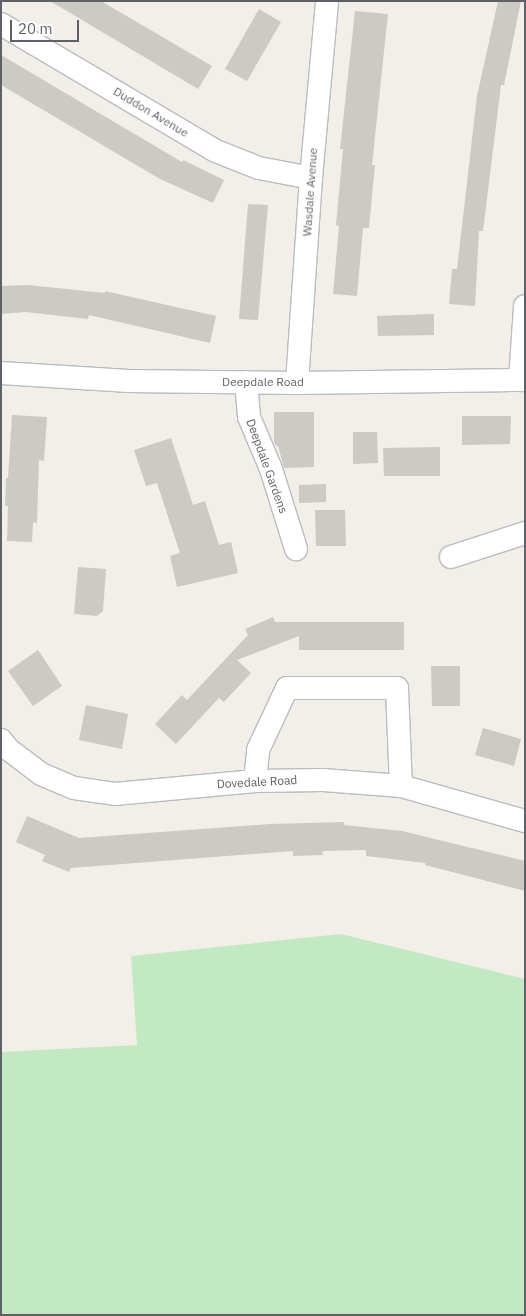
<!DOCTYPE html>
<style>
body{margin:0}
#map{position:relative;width:526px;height:1316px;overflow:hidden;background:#f1efe7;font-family:"IBM Plex Sans",sans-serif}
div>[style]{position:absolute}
.green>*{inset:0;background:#c3e9c3}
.building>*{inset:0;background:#cccac4}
.roads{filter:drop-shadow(1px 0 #b9bcc1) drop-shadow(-1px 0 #b9bcc1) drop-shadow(0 1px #b9bcc1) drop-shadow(0 -1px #b9bcc1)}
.minor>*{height:22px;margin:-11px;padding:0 11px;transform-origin:11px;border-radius:11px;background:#fff}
span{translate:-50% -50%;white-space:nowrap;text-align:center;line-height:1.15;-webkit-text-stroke:4px #fff;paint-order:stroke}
.street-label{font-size:12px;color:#5e6268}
.frame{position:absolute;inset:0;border:2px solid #5e6268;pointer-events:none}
.scale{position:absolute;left:10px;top:20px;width:69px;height:22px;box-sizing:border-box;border:2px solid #5e6268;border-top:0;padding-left:6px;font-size:15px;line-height:18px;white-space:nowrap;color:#5e6268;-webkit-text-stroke:4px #fff;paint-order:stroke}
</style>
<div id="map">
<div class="green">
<i style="clip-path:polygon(341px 934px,525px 979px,525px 1315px,1px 1315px,1px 1052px,137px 1045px,131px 956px)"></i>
</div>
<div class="building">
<i style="clip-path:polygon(50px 1px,101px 1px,212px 66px,198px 89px)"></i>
<i style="clip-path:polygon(498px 1px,521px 1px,504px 85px,501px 85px,483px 231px,479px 231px,475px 306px,449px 304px,452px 269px,457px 269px,477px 96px)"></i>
<i style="clip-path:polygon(259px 9px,281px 22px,247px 81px,225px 69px)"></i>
<i style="clip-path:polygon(355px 11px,388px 14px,372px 165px,375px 165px,369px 228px,363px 228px,357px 296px,333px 294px,339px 226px,336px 225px,343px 149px,340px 149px)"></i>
<i style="clip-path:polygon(1px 55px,182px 162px,183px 160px,224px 180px,213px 203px,160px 179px,1px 85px)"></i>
<i style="clip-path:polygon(248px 204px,268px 205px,258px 320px,239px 319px)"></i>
<i style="clip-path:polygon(28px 285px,105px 293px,105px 291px,216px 316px,210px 343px,89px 315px,88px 319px,25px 312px,1px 314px,1px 286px)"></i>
<i style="clip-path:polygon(434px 314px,434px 335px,378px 336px,377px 316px)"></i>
<i style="clip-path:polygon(274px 412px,314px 412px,314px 467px,284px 468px,278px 446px,276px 446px,274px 442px)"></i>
<i style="clip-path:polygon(12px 415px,47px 417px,44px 461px,39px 460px,37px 523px,33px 522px,32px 542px,7px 541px,8px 506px,5px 506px,6px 478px,8px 478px)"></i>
<i style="clip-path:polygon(462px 416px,511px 416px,510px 444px,462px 445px)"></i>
<i style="clip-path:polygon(353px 432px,377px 432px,378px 463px,353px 464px)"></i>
<i style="clip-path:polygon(171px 438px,193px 505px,205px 501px,219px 545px,231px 542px,238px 573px,177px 587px,170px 556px,180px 553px,157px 483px,146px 486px,134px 450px)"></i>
<i style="clip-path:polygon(440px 447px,440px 476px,384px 476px,383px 448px)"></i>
<i style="clip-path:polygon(326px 484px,326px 502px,299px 503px,299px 485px)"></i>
<i style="clip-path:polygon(315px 510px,345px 510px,346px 546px,316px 546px)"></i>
<i style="clip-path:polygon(78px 567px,106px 569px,103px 611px,97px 616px,74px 614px)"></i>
<i style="clip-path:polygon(273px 617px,275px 622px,404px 622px,404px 650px,299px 650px,299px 636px,237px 660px,251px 673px,224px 702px,219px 698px,176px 744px,155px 724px,182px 695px,187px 700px,248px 635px,245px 629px)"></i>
<i style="clip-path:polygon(38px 650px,62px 686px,33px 706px,8px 671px)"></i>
<i style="clip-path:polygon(431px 666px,460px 666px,460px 706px,432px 706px)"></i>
<i style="clip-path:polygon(86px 705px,128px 714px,122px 749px,79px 740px)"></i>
<i style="clip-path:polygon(483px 728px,521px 739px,514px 766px,475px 755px)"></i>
<i style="clip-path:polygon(27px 816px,79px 838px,270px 824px,344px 822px,344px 825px,402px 831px,525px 861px,525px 891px,425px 865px,425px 863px,366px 856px,366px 850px,322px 851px,323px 855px,293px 856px,293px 851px,71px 868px,69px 872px,42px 861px,45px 855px,16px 842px)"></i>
</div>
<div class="roads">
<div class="minor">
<i style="left:1px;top:24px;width:250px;rotate:30.6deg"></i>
<i style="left:216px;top:151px;width:46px;rotate:21.6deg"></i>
<i style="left:259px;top:168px;width:53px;rotate:10.9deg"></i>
<i style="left:1px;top:373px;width:128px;rotate:3.6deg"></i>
<i style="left:129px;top:381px;width:168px;rotate:0.7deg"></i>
<i style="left:297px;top:383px;width:228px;rotate:-0.8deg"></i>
<i style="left:520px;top:380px;width:74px;rotate:-86.1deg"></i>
<i style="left:246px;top:382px;width:35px;rotate:85deg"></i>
<i style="left:249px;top:417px;width:56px;rotate:67.1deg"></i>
<i style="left:271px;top:469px;width:84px;rotate:72.6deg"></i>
<i style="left:297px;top:383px;width:205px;rotate:-86.1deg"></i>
<i style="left:311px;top:178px;width:178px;rotate:-84.8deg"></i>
<i style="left:451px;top:557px;width:78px;rotate:-18deg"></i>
<i style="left:1px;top:740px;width:11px;rotate:52deg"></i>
<i style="left:8px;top:749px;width:41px;rotate:37.1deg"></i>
<i style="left:41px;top:774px;width:36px;rotate:23deg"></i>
<i style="left:74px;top:788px;width:41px;rotate:8.3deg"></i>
<i style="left:115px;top:794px;width:141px;rotate:-5.3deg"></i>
<i style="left:255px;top:781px;width:68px;rotate:-0.8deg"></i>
<i style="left:323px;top:780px;width:78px;rotate:4.4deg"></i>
<i style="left:401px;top:786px;width:129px;rotate:15.8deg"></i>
<i style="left:255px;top:781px;width:31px;rotate:-84deg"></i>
<i style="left:258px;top:750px;width:68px;rotate:-64.9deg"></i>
<i style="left:287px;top:688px;width:110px"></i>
<i style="left:397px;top:688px;width:98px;rotate:87.7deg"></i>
</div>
</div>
<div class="street-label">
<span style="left:151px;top:112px;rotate:31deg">Duddon Avenue</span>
<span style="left:310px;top:192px;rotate:-86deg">Wasdale Avenue</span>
<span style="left:263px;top:382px">Deepdale Road</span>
<span style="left:267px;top:466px;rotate:70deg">Deepdale Gardens</span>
<span style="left:257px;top:782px;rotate:-3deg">Dovedale Road</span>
</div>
<div class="frame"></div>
<div class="scale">20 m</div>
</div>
